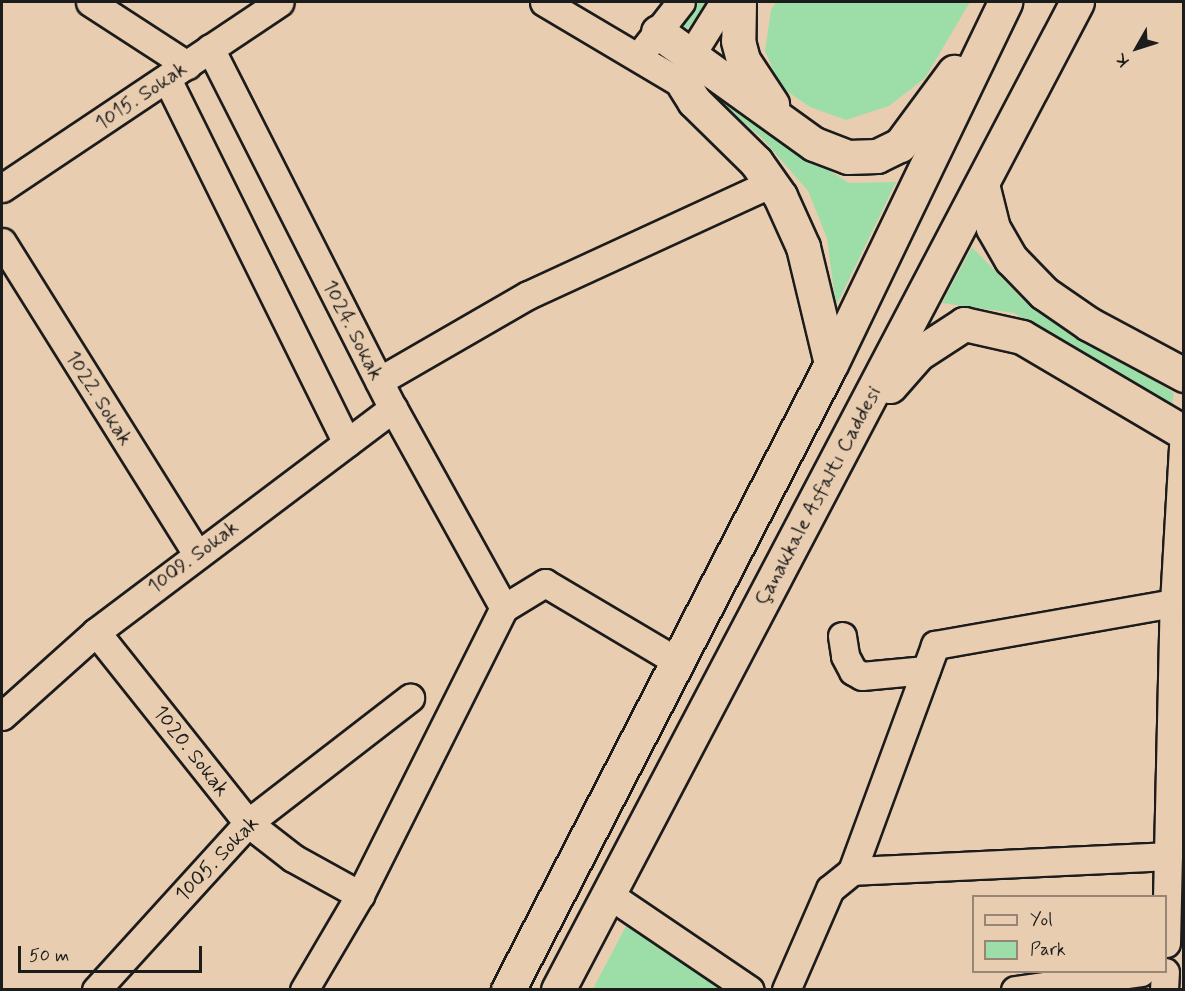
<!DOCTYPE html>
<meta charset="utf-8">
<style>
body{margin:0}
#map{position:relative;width:1185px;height:991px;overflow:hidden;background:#e9cdb0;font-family:Mynerve,sans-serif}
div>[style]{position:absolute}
.green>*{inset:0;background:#9ddea8}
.roads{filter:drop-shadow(2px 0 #1c1c1c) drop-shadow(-2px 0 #1c1c1c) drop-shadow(0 2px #1c1c1c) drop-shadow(0 -2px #1c1c1c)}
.minor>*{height:27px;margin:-13.5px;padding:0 13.5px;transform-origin:13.5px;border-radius:13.5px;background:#e9cdb0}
.highway>*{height:33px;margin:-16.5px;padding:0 16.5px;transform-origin:16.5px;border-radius:16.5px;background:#e9cdb0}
span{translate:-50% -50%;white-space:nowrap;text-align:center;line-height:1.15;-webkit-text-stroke:4.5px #e9cdb0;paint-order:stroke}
.street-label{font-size:21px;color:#1c1c1c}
.frame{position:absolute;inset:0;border:3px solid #1c1c1c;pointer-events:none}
.legend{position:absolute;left:972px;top:895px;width:195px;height:78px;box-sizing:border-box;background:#e9cdb0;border:2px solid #978675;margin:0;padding:8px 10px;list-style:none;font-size:18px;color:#1c1c1c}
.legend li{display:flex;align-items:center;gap:12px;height:30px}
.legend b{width:30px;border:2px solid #978675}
.north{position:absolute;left:1107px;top:18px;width:60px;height:60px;-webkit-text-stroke:4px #e9cdb0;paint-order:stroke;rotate:231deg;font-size:16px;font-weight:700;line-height:24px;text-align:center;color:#1c1c1c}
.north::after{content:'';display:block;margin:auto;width:21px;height:27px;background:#1c1c1c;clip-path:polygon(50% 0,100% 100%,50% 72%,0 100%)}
.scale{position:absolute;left:18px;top:946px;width:184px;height:27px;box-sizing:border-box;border:3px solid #1c1c1c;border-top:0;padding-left:8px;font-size:18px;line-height:21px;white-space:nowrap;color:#1c1c1c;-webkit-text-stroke:4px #e9cdb0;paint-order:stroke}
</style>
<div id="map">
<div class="green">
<i style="clip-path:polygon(695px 2px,708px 2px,689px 27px,677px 32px)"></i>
<i style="clip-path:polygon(776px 2px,970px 2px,925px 78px,889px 106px,846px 120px,810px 107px,781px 87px,765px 51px,771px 10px)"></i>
<i style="clip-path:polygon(715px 98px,849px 183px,896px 182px,836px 306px,827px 238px,808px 191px,762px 138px)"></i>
<i style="clip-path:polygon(972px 247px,1022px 299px,1174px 393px,1172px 404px,1014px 313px,942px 303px)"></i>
<i style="clip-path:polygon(626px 926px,722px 989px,593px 989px)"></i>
</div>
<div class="roads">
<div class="minor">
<i style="left:90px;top:2px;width:116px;rotate:33deg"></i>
<i style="left:544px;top:2px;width:163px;rotate:30.7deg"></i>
<i style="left:684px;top:85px;width:27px;rotate:-80deg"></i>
<i style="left:689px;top:58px;width:66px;rotate:-58deg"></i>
<i style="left:210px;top:48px;width:404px;rotate:63.1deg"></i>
<i style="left:393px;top:408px;width:229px;rotate:61deg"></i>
<i style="left:645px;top:48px;width:58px;rotate:-52deg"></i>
<i style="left:167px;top:79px;width:406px;rotate:63.7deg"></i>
<i style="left:2px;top:188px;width:334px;rotate:-33.8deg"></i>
<i style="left:2px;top:242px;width:367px;rotate:58deg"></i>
<i style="left:379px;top:381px;width:172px;rotate:-30deg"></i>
<i style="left:528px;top:295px;width:268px;rotate:-24.7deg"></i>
<i style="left:96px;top:632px;width:244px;rotate:51.5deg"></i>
<i style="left:248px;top:823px;width:57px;rotate:37.9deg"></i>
<i style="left:293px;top:858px;width:77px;rotate:28.9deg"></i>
<i style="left:842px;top:636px;width:20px;rotate:81deg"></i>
<i style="left:845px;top:656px;width:17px;rotate:62deg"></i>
<i style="left:853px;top:671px;width:10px;rotate:29deg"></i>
<i style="left:862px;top:676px;width:64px;rotate:-5.4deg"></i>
<i style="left:2px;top:716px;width:126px;rotate:-41.8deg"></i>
<i style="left:96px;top:632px;width:372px;rotate:-37deg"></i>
<i style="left:852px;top:871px;width:241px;rotate:-69.8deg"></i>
<i style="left:935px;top:645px;width:243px;rotate:-10deg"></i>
<i style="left:608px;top:894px;width:171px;rotate:34.1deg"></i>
<i style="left:1166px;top:943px;width:340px;rotate:-88.7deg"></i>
<i style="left:1174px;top:603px;width:174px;rotate:-86.7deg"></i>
<i style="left:96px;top:990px;width:226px;rotate:-47.7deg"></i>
<i style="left:248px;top:823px;width:205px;rotate:-37.7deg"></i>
<i style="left:304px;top:990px;width:110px;rotate:-59.5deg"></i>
<i style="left:360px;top:895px;width:321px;rotate:-63.4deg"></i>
<i style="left:504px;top:608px;width:48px;rotate:-31.4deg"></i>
<i style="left:545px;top:583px;width:157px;rotate:30.7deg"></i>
<i style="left:786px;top:990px;width:110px;rotate:-66.5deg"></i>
<i style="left:830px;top:889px;width:28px;rotate:-39deg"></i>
<i style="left:852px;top:871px;width:316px;rotate:-2.7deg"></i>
<i style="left:1015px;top:990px;width:127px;rotate:-8.1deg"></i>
<i style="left:1164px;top:990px;width:18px;rotate:-87deg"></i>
</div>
<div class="highway">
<i style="left:739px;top:2px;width:39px;rotate:91deg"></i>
<i style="left:738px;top:41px;width:20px;rotate:75deg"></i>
<i style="left:743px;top:60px;width:53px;rotate:56.6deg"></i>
<i style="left:658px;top:32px;width:192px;rotate:35.7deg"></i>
<i style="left:814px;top:144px;width:36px;rotate:21deg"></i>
<i style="left:848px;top:157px;width:29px;rotate:-2deg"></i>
<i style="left:877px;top:156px;width:25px;rotate:-26deg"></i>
<i style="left:900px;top:145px;width:91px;rotate:-53.5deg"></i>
<i style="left:684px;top:85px;width:19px;rotate:58deg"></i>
<i style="left:694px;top:101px;width:87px;rotate:44.5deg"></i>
<i style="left:756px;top:162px;width:42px;rotate:54.8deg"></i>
<i style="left:780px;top:196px;width:56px;rotate:65.7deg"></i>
<i style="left:803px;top:247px;width:120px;rotate:76.5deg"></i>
<i style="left:982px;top:184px;width:45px;rotate:76deg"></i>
<i style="left:993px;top:228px;width:36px;rotate:60deg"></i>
<i style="left:1011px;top:259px;width:47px;rotate:45.9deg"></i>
<i style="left:1044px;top:293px;width:55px;rotate:34.6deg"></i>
<i style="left:1089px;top:324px;width:108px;rotate:28.2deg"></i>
<i style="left:890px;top:386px;width:43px;rotate:-48.8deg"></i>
<i style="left:918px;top:354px;width:55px;rotate:-33.1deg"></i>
<i style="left:964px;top:324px;width:59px;rotate:12.6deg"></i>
<i style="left:1022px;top:337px;width:187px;rotate:30.5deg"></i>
<i style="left:508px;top:990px;width:704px;rotate:-62.71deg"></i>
<i style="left:831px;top:364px;width:402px;rotate:-64.3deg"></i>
<i style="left:558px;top:990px;width:1116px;rotate:-62.29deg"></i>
</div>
</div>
<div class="street-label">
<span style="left:141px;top:96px;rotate:-34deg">1015. Sokak</span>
<span style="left:353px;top:330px;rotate:63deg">1024. Sokak</span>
<span style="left:99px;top:398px;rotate:58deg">1022. Sokak</span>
<span style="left:818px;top:496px;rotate:-62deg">Çanakkale Asfaltı Caddesi</span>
<span style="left:193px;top:557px;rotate:-37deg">1009. Sokak</span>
<span style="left:191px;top:751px;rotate:52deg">1020. Sokak</span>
<span style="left:217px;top:859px;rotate:-46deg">1005. Sokak</span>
</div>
<div class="frame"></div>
<ul class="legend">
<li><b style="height:8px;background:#e9cdb0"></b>Yol</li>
<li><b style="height:16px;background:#9ddea8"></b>Park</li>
</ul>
<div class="north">K</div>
<div class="scale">50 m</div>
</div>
